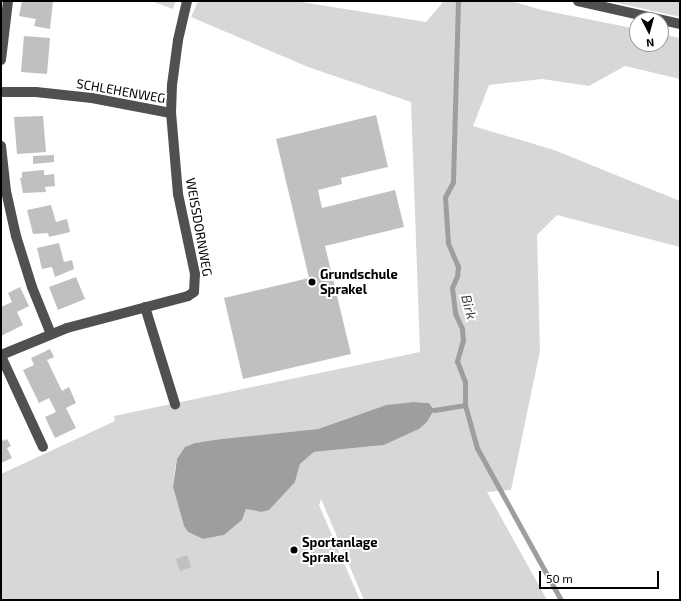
<!DOCTYPE html>
<style>
body{margin:0}
#map{position:relative;width:681px;height:601px;overflow:hidden;background:#fff;font-family:"Exo 2",sans-serif}
div>[style]{position:absolute}
.green>*{inset:0;background:#d7d7d7}
.water>*{inset:0;background:#9e9e9e}
.stream>*{height:5px;margin:-2.5px;padding:0 2.5px;transform-origin:2.5px;border-radius:2.5px;background:#9e9e9e}
.building>*{inset:0;background:#c0c0c0}
.minor>*{height:10px;margin:-5px;padding:0 5px;transform-origin:5px;border-radius:5px;background:#505050}
.dots>*{width:11px;height:11px;translate:-50% -50%;box-sizing:border-box;border:2px solid #fff;border-radius:50%}
span{translate:-50% -50%;white-space:nowrap;text-align:center;line-height:1.15;-webkit-text-stroke:4px #fff;paint-order:stroke}
.street-label{font-size:13px;color:#000}
.poi-label{font-size:13px;color:#000;font-weight:700}
.left{translate:0 -50%;text-align:left}
.water-label{font-size:14px;color:#3f3f3f;font-style:italic}
.frame{position:absolute;inset:0;border:2px solid #000;pointer-events:none}
.north{position:absolute;left:629px;top:12px;width:40px;height:40px;box-sizing:border-box;background:#fff;border:1px solid #999;border-radius:50%;rotate:174deg;font-size:11px;font-weight:700;line-height:16px;text-align:center;color:#000}
.north::after{content:'';display:block;margin:auto;width:14px;height:18px;background:#000;clip-path:polygon(50% 0,100% 100%,50% 72%,0 100%)}
.scale{position:absolute;left:539px;top:571px;width:120px;height:18px;box-sizing:border-box;border:2px solid #000;border-top:0;padding-left:5px;font-size:12px;line-height:14px;white-space:nowrap;color:#000;-webkit-text-stroke:3px #fff;paint-order:stroke}
</style>
<div id="map">
<div class="green">
<i style="clip-path:polygon(151px 1px,176px 1px,173px 9px)"></i>
<i style="clip-path:polygon(evenodd,198px 1px,295px 1px,426px 22px,444px 1px,511px 1px,542px 10px,637px 29px,637px 44px,661px 44px,661px 34px,680px 38px,680px 79px,625px 66px,589px 86px,542px 79px,489px 85px,473px 126px,554px 150px,680px 201px,680px 247px,557px 215px,537px 235px,540px 351px,511px 490px,487px 492px,547px 600px,364px 600px,321px 499px,319px 505px,360px 600px,1px 600px,1px 474px,115px 421px,114px 416px,420px 352px,411px 102px,308px 67px,191px 17px,198px 1px,413px 402px,429px 403px,434px 410px,427px 422px,419px 429px,384px 445px,314px 452px,300px 464px,295px 482px,261px 512px,246px 509px,242px 520px,224px 535px,203px 539px,188px 532px,184px 526px,173px 487px,175px 469px,177px 459px,195px 443px,318px 429px,386px 405px,413px 402px)"></i>
<i style="clip-path:polygon(609px 1px,680px 1px,680px 17px)"></i>
</div>
<div class="water">
<i style="clip-path:polygon(413px 402px,429px 403px,434px 410px,427px 422px,419px 429px,384px 445px,314px 452px,300px 464px,295px 482px,269px 510px,261px 512px,246px 509px,242px 520px,224px 535px,203px 539px,188px 532px,184px 526px,173px 487px,177px 459px,185px 447px,195px 443px,222px 439px,318px 429px,386px 405px)"></i>
</div>
<div class="stream">
<i style="left:458px;top:1px;width:181px;rotate:91.6deg"></i>
<i style="left:453px;top:182px;width:17px;rotate:118deg"></i>
<i style="left:445px;top:197px;width:46px;rotate:86.3deg"></i>
<i style="left:448px;top:243px;width:26px;rotate:67deg"></i>
<i style="left:458px;top:267px;width:9px;rotate:96deg"></i>
<i style="left:457px;top:276px;width:13px;rotate:113deg"></i>
<i style="left:452px;top:288px;width:25px;rotate:83deg"></i>
<i style="left:455px;top:313px;width:17px;rotate:66deg"></i>
<i style="left:462px;top:329px;width:11px;rotate:85deg"></i>
<i style="left:463px;top:340px;width:22px;rotate:106deg"></i>
<i style="left:457px;top:361px;width:22px;rotate:69deg"></i>
<i style="left:465px;top:382px;width:23px;rotate:90deg"></i>
<i style="left:465px;top:405px;width:45px;rotate:74.4deg"></i>
<i style="left:477px;top:448px;width:174px;rotate:61.1deg"></i>
<i style="left:434px;top:410px;width:31px;rotate:-9deg"></i>
</div>
<div class="building">
<i style="clip-path:polygon(22px 1px,53px 1px,50px 29px,34px 26px,36px 19px,19px 16px)"></i>
<i style="clip-path:polygon(24px 36px,50px 38px,47px 74px,21px 72px)"></i>
<i style="clip-path:polygon(376px 115px,388px 167px,341px 178px,342px 184px,318px 190px,322px 208px,395px 190px,404px 227px,325px 246px,351px 354px,243px 379px,224px 298px,309px 278px,276px 139px)"></i>
<i style="clip-path:polygon(43px 116px,46px 152px,17px 154px,14px 117px)"></i>
<i style="clip-path:polygon(54px 155px,54px 162px,33px 164px,33px 156px)"></i>
<i style="clip-path:polygon(44px 170px,44px 175px,54px 174px,55px 186px,45px 187px,46px 192px,23px 193px,20px 178px,22px 178px,22px 172px)"></i>
<i style="clip-path:polygon(51px 205px,56px 222px,67px 219px,70px 232px,49px 237px,48px 233px,33px 234px,27px 210px)"></i>
<i style="clip-path:polygon(59px 243px,64px 262px,72px 260px,74px 269px,55px 277px,52px 267px,42px 269px,37px 248px)"></i>
<i style="clip-path:polygon(76px 277px,85px 299px,58px 310px,49px 287px)"></i>
<i style="clip-path:polygon(20px 287px,29px 306px,17px 312px,23px 325px,1px 336px,1px 307px,12px 302px,8px 293px)"></i>
<i style="clip-path:polygon(50px 349px,54px 357px,47px 360px,62px 391px,69px 387px,76px 403px,66px 408px,76px 428px,55px 438px,45px 417px,56px 412px,49px 398px,39px 403px,23px 370px,34px 365px,31px 358px)"></i>
<i style="clip-path:polygon(1px 436px,3px 441px,7px 439px,11px 446px,7px 448px,12px 458px,1px 463px)"></i>
<i style="clip-path:polygon(187px 555px,191px 567px,180px 571px,176px 559px)"></i>
</div>
<div class="minor">
<i style="left:578px;top:1px;width:105px;rotate:12.7deg"></i>
<i style="left:1px;top:60px;width:59px;rotate:-83.2deg"></i>
<i style="left:1px;top:92px;width:35px"></i>
<i style="left:36px;top:92px;width:56px;rotate:6.1deg"></i>
<i style="left:92px;top:98px;width:80px;rotate:10.8deg"></i>
<i style="left:171px;top:113px;width:28px;rotate:-88deg"></i>
<i style="left:172px;top:85px;width:45px;rotate:-82.4deg"></i>
<i style="left:178px;top:40px;width:40px;rotate:-77deg"></i>
<i style="left:1px;top:146px;width:45px;rotate:83.7deg"></i>
<i style="left:6px;top:191px;width:46px;rotate:77.5deg"></i>
<i style="left:16px;top:236px;width:53px;rotate:72.6deg"></i>
<i style="left:32px;top:287px;width:51px;rotate:68deg"></i>
<i style="left:145px;top:307px;width:102px;rotate:72.8deg"></i>
<i style="left:1px;top:355px;width:71px;rotate:-22.2deg"></i>
<i style="left:67px;top:328px;width:125px;rotate:-14.8deg"></i>
<i style="left:188px;top:296px;width:7px;rotate:-34deg"></i>
<i style="left:194px;top:292px;width:18px;rotate:-87deg"></i>
<i style="left:195px;top:274px;width:82px;rotate:-102deg"></i>
<i style="left:178px;top:194px;width:81px;rotate:-94.9deg"></i>
<i style="left:1px;top:356px;width:100px;rotate:65.2deg"></i>
</div>
<div class="dots">
<i style="left:312px;top:282px;background:#000"></i>
<i style="left:294px;top:550px;background:#000"></i>
</div>
<div class="street-label">
<span style="left:121px;top:91px;rotate:10deg">SCHLEHENWEG</span>
<span style="left:199px;top:227px;rotate:80deg">WEISSDORNWEG</span>
</div>
<div class="poi-label">
<span class="left" style="left:320px;top:282px">Grundschule<br>Sprakel</span>
<span class="left" style="left:302px;top:550px">Sportanlage<br>Sprakel</span>
</div>
<div class="water-label">
<span style="left:469px;top:307px;rotate:75deg">Birk</span>
</div>
<div class="frame"></div>
<div class="north">N</div>
<div class="scale">50 m</div>
</div>
